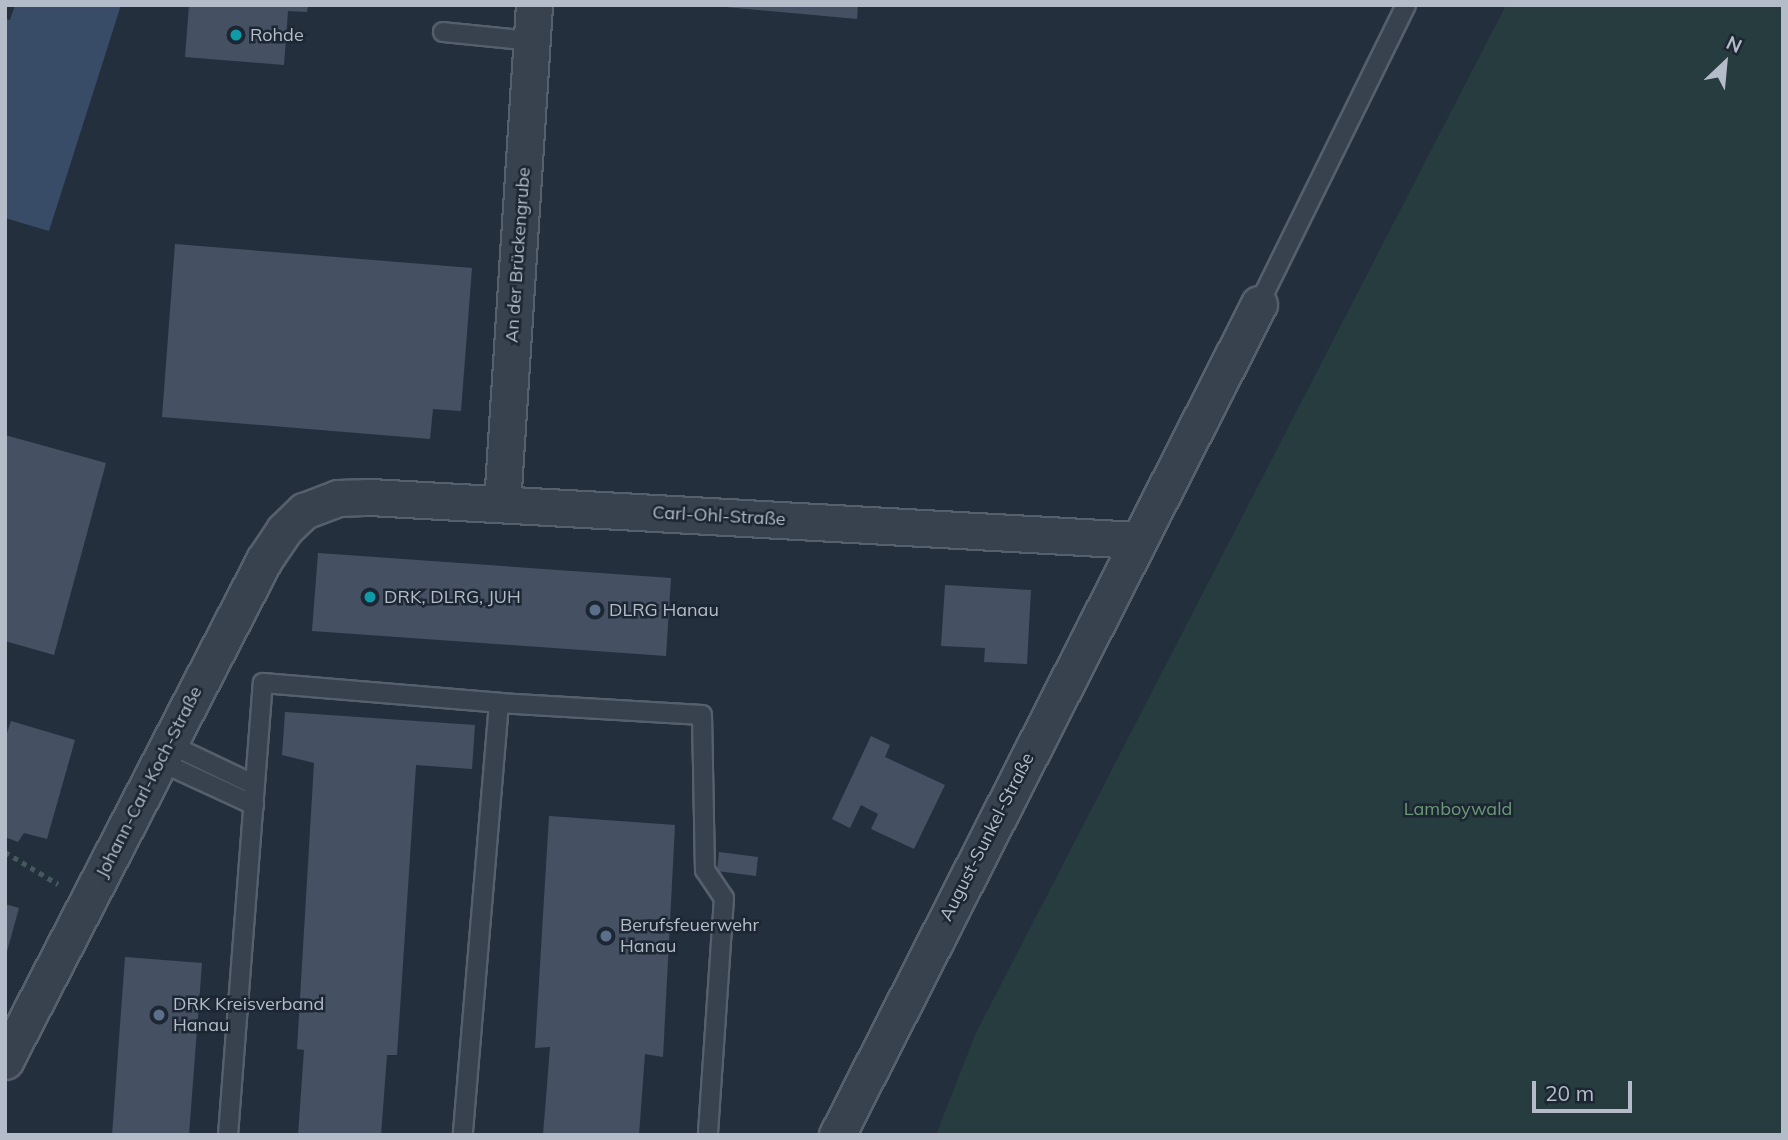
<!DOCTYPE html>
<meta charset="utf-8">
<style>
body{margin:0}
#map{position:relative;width:1788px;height:1140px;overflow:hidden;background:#242f3e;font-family:Mulish,sans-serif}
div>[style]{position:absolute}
.green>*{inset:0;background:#263c3f}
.water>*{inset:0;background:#394c67}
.building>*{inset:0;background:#455162}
.path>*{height:4.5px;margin-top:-2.25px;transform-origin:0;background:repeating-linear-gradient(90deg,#44595c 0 5px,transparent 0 10px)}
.roads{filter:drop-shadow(2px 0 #565f6c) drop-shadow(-2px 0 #565f6c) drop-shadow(0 2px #565f6c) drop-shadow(0 -2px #565f6c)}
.lane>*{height:18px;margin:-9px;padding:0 9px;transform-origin:9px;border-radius:9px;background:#38414e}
.street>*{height:35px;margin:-17.5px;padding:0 17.5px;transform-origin:17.5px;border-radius:17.5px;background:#38414e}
.dots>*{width:19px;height:19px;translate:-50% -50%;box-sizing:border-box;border:4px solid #1d2633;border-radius:50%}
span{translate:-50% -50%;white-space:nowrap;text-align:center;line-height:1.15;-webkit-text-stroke:5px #1d2633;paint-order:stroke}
.poi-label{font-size:18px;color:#b4bcc9}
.left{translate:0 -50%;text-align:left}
.street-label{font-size:18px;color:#b4bcc9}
.park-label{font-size:18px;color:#6b9a76}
.frame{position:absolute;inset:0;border:7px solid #b4bcc9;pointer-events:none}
.north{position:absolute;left:1690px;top:28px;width:70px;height:70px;-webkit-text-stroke:5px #1d2633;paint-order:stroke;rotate:26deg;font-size:19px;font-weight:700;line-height:28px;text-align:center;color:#b4bcc9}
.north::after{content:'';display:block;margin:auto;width:24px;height:32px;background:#b4bcc9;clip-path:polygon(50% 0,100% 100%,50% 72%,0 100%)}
.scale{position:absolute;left:1532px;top:1081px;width:100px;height:32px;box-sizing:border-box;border:4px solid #b4bcc9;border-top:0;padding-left:9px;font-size:21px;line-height:24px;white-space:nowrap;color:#b4bcc9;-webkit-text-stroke:5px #1d2633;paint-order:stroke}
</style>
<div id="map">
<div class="green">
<i style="clip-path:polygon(1506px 5px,1783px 5px,1783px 1135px,936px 1135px,975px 1035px)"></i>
</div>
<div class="water">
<i style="clip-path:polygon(15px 5px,121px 5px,49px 231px,5px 218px,5px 19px,10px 20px)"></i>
</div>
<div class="building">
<i style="clip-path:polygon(189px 5px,308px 5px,307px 12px,288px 11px,284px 65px,185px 57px)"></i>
<i style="clip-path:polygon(703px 5px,858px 5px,857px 19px)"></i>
<i style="clip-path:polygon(175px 244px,472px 268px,461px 411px,433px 409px,430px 439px,162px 417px)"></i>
<i style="clip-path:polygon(5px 435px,106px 463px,54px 655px,5px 641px)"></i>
<i style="clip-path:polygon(318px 553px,671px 578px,666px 656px,312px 631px)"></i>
<i style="clip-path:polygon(945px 585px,1031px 590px,1027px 664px,984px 662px,985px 648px,941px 646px)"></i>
<i style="clip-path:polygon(285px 712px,475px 725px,472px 769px,416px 765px,397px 1055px,387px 1055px,381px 1135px,298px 1135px,304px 1050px,297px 1049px,314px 763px,282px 755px)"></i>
<i style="clip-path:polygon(11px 721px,75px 740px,47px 839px,24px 833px,18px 842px,5px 837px,5px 739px)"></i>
<i style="clip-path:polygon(871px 736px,890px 745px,885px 757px,945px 785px,914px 849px,871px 829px,878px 814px,861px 805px,850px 828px,832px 819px)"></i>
<i style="clip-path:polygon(549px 816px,675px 825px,663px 1057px,645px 1054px,639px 1135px,543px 1135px,550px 1047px,535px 1048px)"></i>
<i style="clip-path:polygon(719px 852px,758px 857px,756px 876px,717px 871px)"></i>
<i style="clip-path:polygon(5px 904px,19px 908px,6px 955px,5px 954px)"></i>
<i style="clip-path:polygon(125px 957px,202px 963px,189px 1135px,112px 1135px)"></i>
</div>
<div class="path">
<i style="left:5px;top:852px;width:62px;rotate:31.1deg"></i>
</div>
<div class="roads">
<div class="lane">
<i style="left:443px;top:32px;width:89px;rotate:5.8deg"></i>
<i style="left:1259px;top:304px;width:333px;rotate:-63.8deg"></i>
<i style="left:499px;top:703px;width:203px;rotate:3.4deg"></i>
<i style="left:702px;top:715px;width:155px;rotate:88.9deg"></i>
<i style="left:705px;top:870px;width:34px;rotate:56deg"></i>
<i style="left:724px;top:898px;width:238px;rotate:93.9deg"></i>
<i style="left:169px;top:744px;width:95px;rotate:25.5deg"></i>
<i style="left:159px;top:761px;width:105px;rotate:24.9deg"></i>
<i style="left:228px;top:1135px;width:453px;rotate:-85.6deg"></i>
<i style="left:263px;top:683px;width:237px;rotate:4.8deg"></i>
<i style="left:499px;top:703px;width:433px;rotate:94.8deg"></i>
</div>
<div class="street">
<i style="left:502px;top:504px;width:500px;rotate:-86.33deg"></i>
<i style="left:5px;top:1061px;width:564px;rotate:-62.66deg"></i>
<i style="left:264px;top:560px;width:36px;rotate:-56deg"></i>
<i style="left:284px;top:530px;width:28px;rotate:-44deg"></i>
<i style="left:304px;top:511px;width:36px;rotate:-21deg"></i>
<i style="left:338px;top:498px;width:32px;rotate:-2deg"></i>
<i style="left:370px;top:497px;width:767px;rotate:3.21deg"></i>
<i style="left:837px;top:1135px;width:932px;rotate:-63.08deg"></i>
</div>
</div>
<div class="dots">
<i style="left:236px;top:35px;background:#0f9aa8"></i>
<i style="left:370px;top:597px;background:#0f9aa8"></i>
<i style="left:595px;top:610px;background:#5c6f8a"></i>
<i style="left:606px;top:936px;background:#5c6f8a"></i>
<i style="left:159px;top:1015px;background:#5c6f8a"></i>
</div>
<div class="poi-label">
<span class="left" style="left:250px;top:35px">Rohde</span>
<span class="left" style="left:384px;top:597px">DRK, DLRG, JUH</span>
<span class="left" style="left:609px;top:610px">DLRG Hanau</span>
<span class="left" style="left:620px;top:936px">Berufsfeuerwehr<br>Hanau</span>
<span class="left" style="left:173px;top:1015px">DRK Kreisverband<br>Hanau</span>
</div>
<div class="street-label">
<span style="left:518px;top:255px;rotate:-86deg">An der Brückengrube</span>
<span style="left:719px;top:516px;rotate:3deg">Carl-Ohl-Straße</span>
<span style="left:149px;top:782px;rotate:-63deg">Johann-Carl-Koch-Straße</span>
<span style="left:987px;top:837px;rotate:-63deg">August-Sunkel-Straße</span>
</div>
<div class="park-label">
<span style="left:1458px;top:809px">Lamboywald</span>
</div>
<div class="frame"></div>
<div class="north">N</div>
<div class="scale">20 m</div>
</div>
